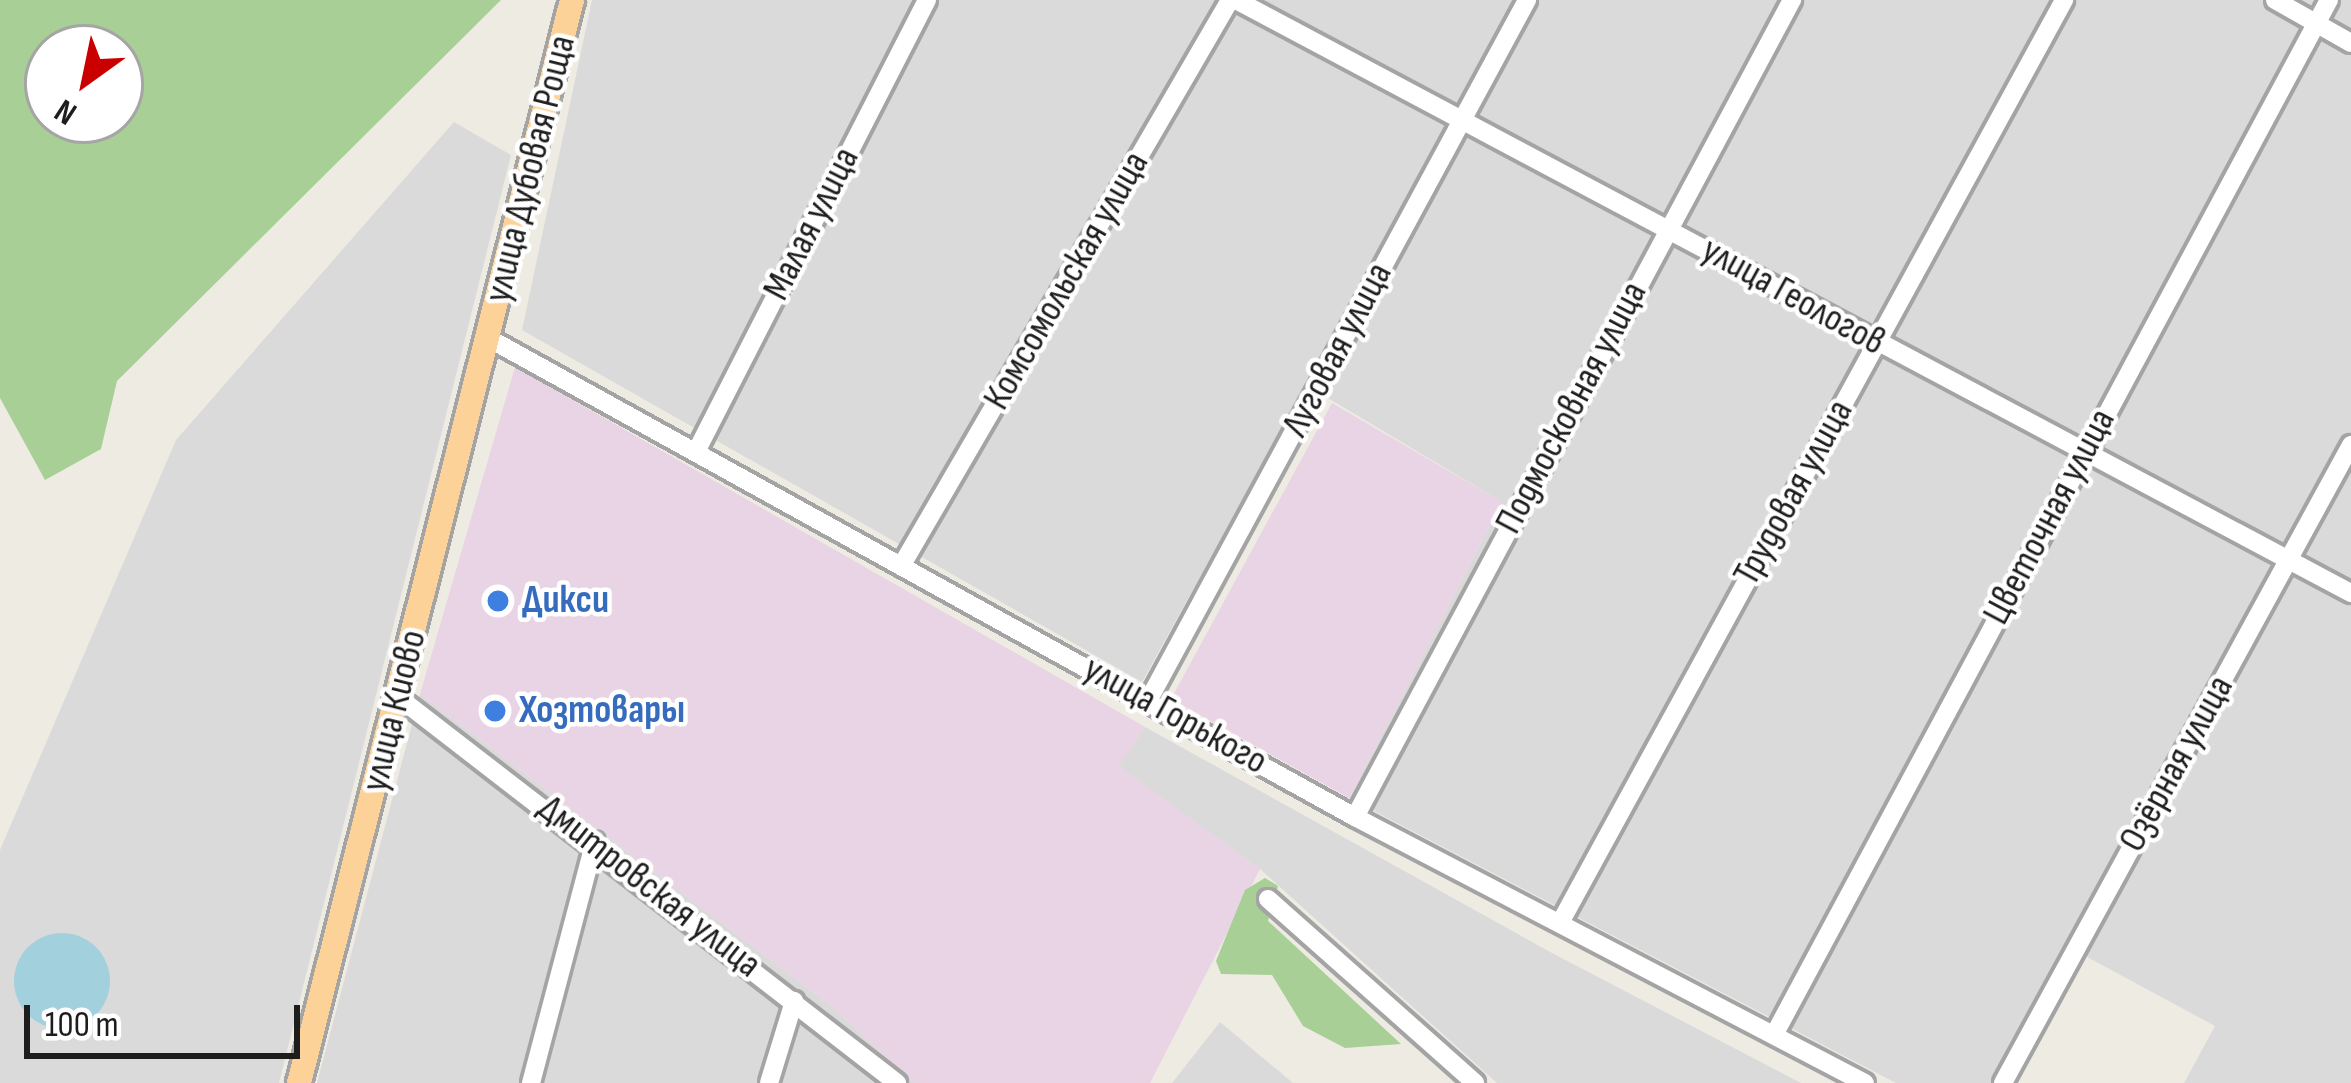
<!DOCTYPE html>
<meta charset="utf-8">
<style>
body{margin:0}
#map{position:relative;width:2351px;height:1083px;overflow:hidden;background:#eeebe3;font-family:"Sofia Sans Condensed",sans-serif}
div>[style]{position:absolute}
.residential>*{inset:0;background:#dbdada}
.industrial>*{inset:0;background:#e8d4e4}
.forest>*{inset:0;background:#a7cf96}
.water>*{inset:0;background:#a2d0dd}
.round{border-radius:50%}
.roads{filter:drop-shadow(3px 0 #a4a4a4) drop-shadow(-3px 0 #a4a4a4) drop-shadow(0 3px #a4a4a4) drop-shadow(0 -3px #a4a4a4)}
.minor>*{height:18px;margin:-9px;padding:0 9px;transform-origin:9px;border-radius:9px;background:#fff}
.major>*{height:24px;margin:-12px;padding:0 12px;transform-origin:12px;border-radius:12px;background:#fdd299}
.dots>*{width:33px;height:33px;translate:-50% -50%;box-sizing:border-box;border:6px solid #fff;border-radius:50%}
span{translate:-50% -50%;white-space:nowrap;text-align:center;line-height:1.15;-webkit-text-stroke:9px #fff;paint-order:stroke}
.street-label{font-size:39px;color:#1d1d1d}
.shop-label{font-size:39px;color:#366cbe;font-weight:700}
.left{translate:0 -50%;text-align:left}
.north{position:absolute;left:24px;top:24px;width:120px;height:120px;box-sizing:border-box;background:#fff;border:3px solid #a5a5a5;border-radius:50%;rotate:213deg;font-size:33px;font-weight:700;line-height:48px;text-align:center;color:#1d1d1d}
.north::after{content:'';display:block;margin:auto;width:42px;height:54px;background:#ca0000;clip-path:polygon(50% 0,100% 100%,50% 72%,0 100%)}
.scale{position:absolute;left:24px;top:1005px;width:276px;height:54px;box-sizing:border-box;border:6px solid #1d1d1d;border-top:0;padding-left:15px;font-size:36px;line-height:42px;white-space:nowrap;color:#1d1d1d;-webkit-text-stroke:9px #fff;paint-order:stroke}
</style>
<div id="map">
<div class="residential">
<i style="clip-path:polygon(592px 0,2351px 0,2351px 1083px,2184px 1083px,2215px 1026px,2065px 945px,1992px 1083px,1896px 1083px,1349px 798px,1502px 502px,1306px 385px,1142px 682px,522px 330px)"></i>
<i style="clip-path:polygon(454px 122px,511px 155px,279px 1083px,0 1083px,0 850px,176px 440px)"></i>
<i style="clip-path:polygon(420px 694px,835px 1009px,914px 1083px,317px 1083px)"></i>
<i style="clip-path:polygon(1145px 727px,1552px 953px,1801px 1083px,1497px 1083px,1260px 869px,1118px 766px)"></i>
<i style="clip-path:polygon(1220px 1022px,1293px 1083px,1172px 1083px)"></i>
</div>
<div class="industrial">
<i style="clip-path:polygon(515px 367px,1145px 727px,1119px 766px,1260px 869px,1150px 1083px,914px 1083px,835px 1009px,420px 694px)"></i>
<i style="clip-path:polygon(1332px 403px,1502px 502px,1349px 798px,1171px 699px)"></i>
</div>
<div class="forest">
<i style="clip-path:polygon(evenodd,0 0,501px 0,117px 381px,101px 449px,45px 480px,0 398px,0 0,120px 48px,120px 120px,48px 120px,48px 48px,120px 48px)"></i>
<i style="clip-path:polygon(1265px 878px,1278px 886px,1268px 921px,1401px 1044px,1345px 1048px,1303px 1026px,1272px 975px,1221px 974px,1216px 961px,1245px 890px)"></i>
</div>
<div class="water">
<i class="round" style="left:14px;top:933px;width:96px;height:96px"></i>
</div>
<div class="roads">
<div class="minor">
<i style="left:1236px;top:0;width:1263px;rotate:28.01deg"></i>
<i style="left:2275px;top:0;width:87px;rotate:29.5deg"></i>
<i style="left:490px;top:339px;width:988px;rotate:28.93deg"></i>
<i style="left:1355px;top:817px;width:575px;rotate:27.55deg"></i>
<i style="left:698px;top:448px;width:503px;rotate:-62.93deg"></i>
<i style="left:903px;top:563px;width:651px;rotate:-59.85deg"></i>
<i style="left:398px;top:697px;width:631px;rotate:37.72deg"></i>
<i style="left:1148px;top:701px;width:797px;rotate:-61.6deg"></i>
<i style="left:1355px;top:817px;width:927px;rotate:-61.86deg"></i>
<i style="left:1268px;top:899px;width:277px;rotate:41.6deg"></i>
<i style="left:1560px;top:923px;width:1052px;rotate:-61.36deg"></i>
<i style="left:1774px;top:1035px;width:1174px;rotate:-61.8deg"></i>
<i style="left:531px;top:1083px;width:250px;rotate:-75.2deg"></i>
<i style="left:769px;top:1083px;width:86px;rotate:-73deg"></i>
<i style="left:2003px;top:1083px;width:727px;rotate:-61.39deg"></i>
</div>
<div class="major">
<i style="left:299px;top:1083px;width:1117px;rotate:-75.85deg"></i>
</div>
</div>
<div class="dots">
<i style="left:498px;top:601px;background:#3f7fe0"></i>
<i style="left:495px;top:711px;background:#3f7fe0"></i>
</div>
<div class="street-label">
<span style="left:531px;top:169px;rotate:-76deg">улица Дубовая Роща</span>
<span style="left:812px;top:224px;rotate:-63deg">Малая улица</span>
<span style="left:1067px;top:281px;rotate:-60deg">Комсомольская улица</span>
<span style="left:1793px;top:297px;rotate:29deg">улица Геологов</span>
<span style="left:1338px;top:350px;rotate:-62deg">Луговая улица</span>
<span style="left:1572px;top:408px;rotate:-62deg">Подмосковная улица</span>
<span style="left:1794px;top:493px;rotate:-61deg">Трудовая улица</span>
<span style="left:2050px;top:517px;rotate:-62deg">Цветочная улица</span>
<span style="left:395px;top:711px;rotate:-76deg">улица Киово</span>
<span style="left:1175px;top:716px;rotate:29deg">улица Горького</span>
<span style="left:2177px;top:764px;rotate:-61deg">Озёрная улица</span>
<span style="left:649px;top:887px;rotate:38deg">Дмитровская улица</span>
</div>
<div class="shop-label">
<span class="left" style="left:522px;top:601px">Дикси</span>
<span class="left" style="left:519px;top:711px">Хозтовары</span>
</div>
<div class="north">N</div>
<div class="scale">100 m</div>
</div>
